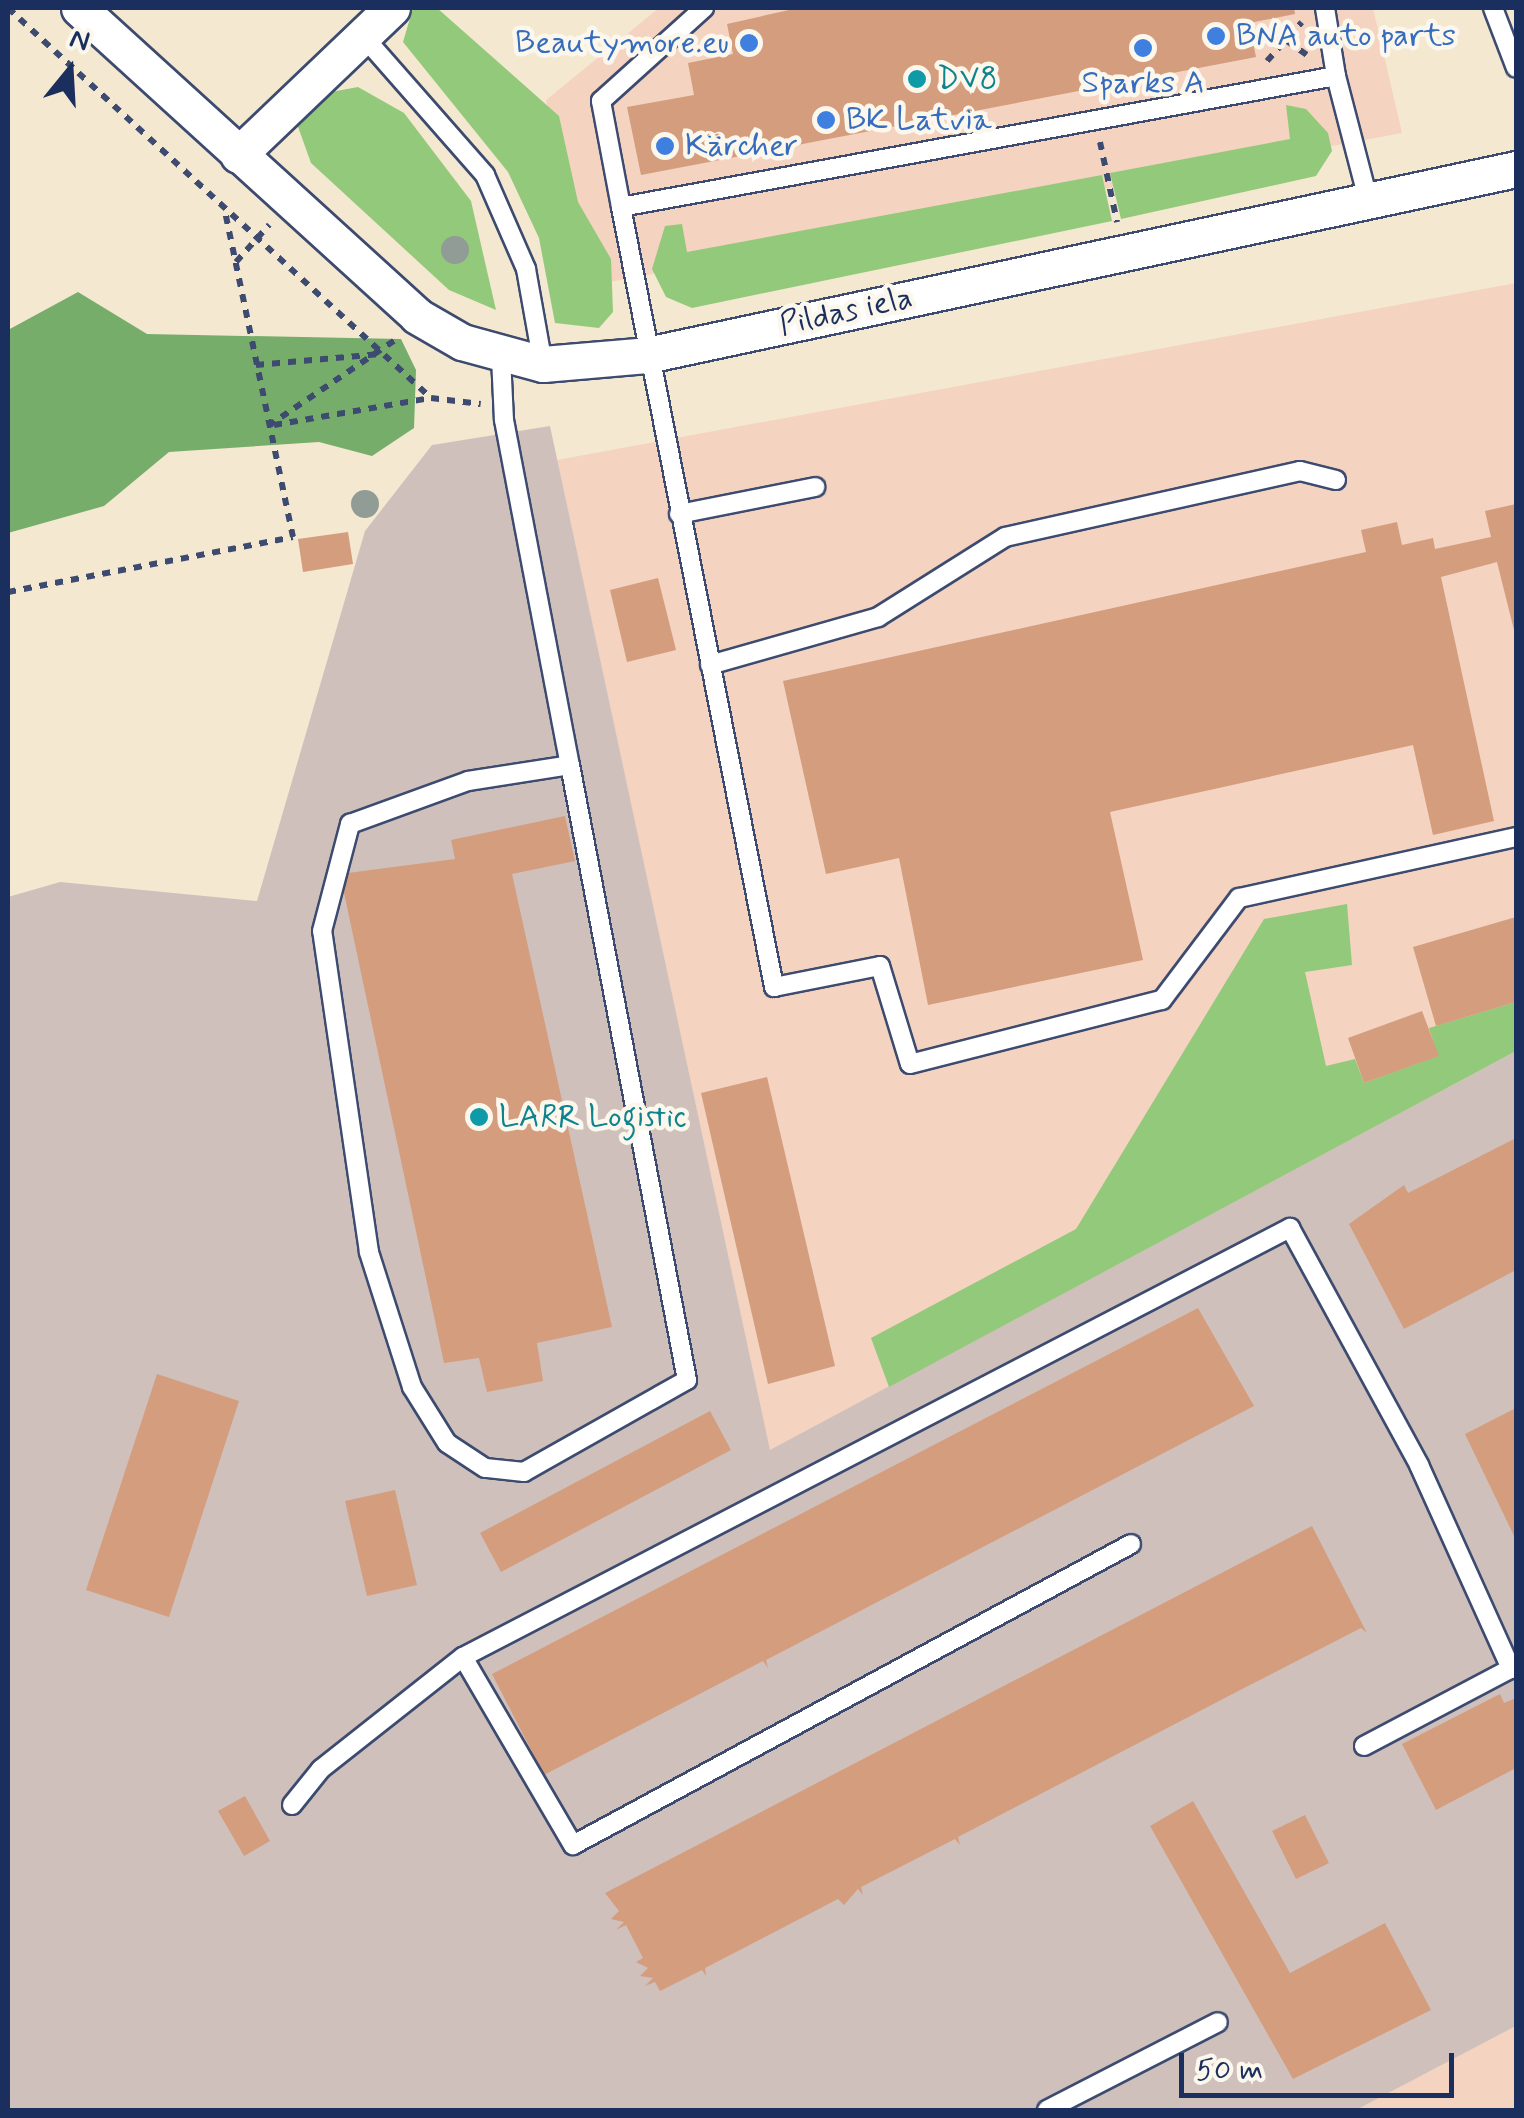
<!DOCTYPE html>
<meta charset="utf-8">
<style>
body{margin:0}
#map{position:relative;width:1524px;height:2118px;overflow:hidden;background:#f5e8d1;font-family:Mynerve,sans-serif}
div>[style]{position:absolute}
.built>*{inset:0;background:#f4d3c0}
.industrial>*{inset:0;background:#d0c0bc}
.green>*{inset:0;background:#93c97a}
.forest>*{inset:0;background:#76ad6a}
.building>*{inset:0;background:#d39d7e}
.path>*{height:6px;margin-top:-3px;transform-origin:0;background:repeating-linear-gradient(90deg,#3c4b6f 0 8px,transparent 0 16px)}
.roads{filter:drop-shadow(2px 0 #3c4b6f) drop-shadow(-2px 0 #3c4b6f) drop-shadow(0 2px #3c4b6f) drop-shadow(0 -2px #3c4b6f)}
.service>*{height:18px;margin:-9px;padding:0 9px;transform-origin:9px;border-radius:9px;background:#fff}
.minor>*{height:35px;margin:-17.5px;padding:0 17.5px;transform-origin:17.5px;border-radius:17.5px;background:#fff}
.trees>*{width:28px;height:28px;margin:-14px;border-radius:50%;background:#919c96}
.dots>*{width:28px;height:28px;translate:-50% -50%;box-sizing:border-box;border:5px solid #fbf7ec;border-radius:50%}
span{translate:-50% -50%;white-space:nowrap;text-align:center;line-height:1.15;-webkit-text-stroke:9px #fbf7ec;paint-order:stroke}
.shop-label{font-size:32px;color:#366cbe}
.left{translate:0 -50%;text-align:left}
.right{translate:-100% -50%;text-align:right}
.culture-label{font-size:32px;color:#0d838f}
.street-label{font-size:32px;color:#1b2f5e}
.frame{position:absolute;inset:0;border:10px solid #1b2f5e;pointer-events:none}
.north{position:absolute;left:20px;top:20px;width:100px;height:100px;-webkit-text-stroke:8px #fbf7ec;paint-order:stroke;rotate:18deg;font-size:28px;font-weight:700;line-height:40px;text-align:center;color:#1b2f5e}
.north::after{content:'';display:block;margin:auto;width:35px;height:45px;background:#1b2f5e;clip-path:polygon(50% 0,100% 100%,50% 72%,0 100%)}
.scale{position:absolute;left:1179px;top:2053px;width:275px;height:45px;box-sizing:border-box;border:5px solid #1b2f5e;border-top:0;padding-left:12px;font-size:30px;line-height:35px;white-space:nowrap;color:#1b2f5e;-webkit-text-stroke:8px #fbf7ec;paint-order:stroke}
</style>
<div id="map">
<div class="built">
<i style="clip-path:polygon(659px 8px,1373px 8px,1402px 133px,583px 287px,546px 100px)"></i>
<i style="clip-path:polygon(1516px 283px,1516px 1051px,770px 1451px,557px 460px)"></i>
<i style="clip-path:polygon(1516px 2026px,1516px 2110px,1356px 2110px)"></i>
</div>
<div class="industrial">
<i style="clip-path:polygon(550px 426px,770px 1450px,1516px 1051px,1516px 2026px,1356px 2110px,8px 2110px,8px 897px,60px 882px,257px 901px,365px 531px,432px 445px)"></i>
</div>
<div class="green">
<i style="clip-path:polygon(413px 8px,437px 8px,559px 116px,578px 202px,611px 259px,613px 312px,599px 328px,555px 323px,539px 238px,508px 172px,403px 42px)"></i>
<i style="clip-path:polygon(358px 87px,404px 113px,471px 201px,496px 310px,449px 290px,311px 163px,297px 124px,331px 92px)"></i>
<i style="clip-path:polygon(1286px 105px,1306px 109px,1328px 133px,1332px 151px,1316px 176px,1121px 219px,1110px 173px,1290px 139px)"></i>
<i style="clip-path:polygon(1102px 175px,1112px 221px,692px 308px,666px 297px,652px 269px,665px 226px,682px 224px,687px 252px)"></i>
<i style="clip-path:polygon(1347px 904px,1352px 965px,1305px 972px,1326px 1066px,1355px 1059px,1364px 1083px,1438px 1056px,1429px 1028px,1516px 1002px,1516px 1051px,889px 1387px,871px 1338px,1076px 1229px,1264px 919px)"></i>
</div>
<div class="forest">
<i style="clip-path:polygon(78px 292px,147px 334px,401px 339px,416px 370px,414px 428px,372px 456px,319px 442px,169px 452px,104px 506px,8px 533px,8px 330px)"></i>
</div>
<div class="building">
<i style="clip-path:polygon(798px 8px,1294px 8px,1295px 14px,1249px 23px,1256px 57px,641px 175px,627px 107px,694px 95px,688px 63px,733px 54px,727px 24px)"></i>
<i style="clip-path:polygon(1516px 504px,1516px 638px,1497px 562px,1441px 577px,1494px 821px,1433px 835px,1413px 745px,1110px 812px,1143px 960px,928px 1005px,899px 858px,826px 874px,783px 681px,1366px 552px,1361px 530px,1397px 522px,1402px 545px,1433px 538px,1435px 549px,1491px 537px,1485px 511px)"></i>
<i style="clip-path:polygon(348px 532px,353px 564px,303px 572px,298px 539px)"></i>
<i style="clip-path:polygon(658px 578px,676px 650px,627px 662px,610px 590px)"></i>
<i style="clip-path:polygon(565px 816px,575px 861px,512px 874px,612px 1327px,537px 1343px,543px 1381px,487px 1392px,479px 1358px,444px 1363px,340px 874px,455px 859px,451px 840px)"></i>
<i style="clip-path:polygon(1516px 917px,1516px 1002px,1436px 1026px,1413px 947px)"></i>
<i style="clip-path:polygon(1422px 1011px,1439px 1056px,1364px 1083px,1348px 1038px)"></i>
<i style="clip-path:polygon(767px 1077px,835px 1366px,768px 1384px,701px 1093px)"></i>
<i style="clip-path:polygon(1516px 1138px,1516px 1270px,1404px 1329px,1349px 1224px,1404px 1185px,1408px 1193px)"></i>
<i style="clip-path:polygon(1198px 1308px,1254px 1406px,766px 1660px,768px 1668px,763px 1661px,544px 1775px,492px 1674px)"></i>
<i style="clip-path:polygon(157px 1374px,239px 1401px,169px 1617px,86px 1590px)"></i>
<i style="clip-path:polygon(1516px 1408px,1516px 1540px,1465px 1434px)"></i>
<i style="clip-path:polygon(710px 1411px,731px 1450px,501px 1572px,480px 1533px)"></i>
<i style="clip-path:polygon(395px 1490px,417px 1585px,367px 1596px,345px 1501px)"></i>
<i style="clip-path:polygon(1312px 1526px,1367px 1633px,1361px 1628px,1246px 1687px,958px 1837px,960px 1845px,955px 1839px,861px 1887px,863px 1895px,858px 1889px,844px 1905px,838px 1899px,705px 1968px,706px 1976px,702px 1970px,660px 1991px,655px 1982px,645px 1986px,653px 1978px,640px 1976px,648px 1968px,636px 1962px,643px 1958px,626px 1925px,616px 1930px,624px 1922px,611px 1919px,619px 1911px,605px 1893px)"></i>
<i style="clip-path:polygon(1500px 1694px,1504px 1703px,1516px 1698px,1516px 1768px,1436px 1810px,1402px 1744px)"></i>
<i style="clip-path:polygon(245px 1796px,270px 1841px,244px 1856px,218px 1811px)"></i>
<i style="clip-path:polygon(1193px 1801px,1290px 1973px,1385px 1923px,1431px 2010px,1293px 2079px,1150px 1826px)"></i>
<i style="clip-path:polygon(1305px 1815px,1329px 1863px,1296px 1879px,1272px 1831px)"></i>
</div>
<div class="path">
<i style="left:8px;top:8px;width:575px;rotate:42.68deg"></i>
<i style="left:431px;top:398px;width:50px;rotate:6.8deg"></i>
<i style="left:1287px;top:41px;width:24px;rotate:35deg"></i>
<i style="left:1267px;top:61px;width:52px;rotate:-48.1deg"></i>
<i style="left:1100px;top:142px;width:82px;rotate:78deg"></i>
<i style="left:236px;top:262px;width:50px;rotate:-48.3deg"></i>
<i style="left:256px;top:365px;width:125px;rotate:-5deg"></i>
<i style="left:274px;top:425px;width:158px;rotate:-9.8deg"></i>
<i style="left:268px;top:426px;width:153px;rotate:-34.1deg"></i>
<i style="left:8px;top:592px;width:290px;rotate:-10.9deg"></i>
<i style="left:293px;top:537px;width:337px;rotate:-101.8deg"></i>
</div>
<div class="roads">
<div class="service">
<i style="left:1325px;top:8px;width:69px;rotate:80.8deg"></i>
<i style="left:1493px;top:8px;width:64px;rotate:69deg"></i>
<i style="left:363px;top:36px;width:185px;rotate:48.7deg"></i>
<i style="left:485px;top:175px;width:103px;rotate:66.4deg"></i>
<i style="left:526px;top:269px;width:97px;rotate:79.9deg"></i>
<i style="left:1368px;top:199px;width:127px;rotate:-104.6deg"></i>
<i style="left:1336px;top:76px;width:727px;rotate:169.62deg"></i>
<i style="left:621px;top:207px;width:795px;rotate:78.9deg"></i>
<i style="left:774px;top:987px;width:108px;rotate:-11.2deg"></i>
<i style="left:880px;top:966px;width:102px;rotate:73deg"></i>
<i style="left:910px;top:1064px;width:260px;rotate:-14.3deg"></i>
<i style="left:1162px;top:1000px;width:128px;rotate:-53deg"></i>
<i style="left:1239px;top:898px;width:284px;rotate:-12.4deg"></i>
<i style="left:621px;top:207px;width:108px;rotate:-100.7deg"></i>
<i style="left:601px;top:101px;width:139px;rotate:-42.1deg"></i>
<i style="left:501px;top:357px;width:63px;rotate:87.3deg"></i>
<i style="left:504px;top:420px;width:351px;rotate:79.2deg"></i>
<i style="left:570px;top:765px;width:626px;rotate:79.23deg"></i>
<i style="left:687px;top:1380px;width:187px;rotate:150.6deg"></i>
<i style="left:524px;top:1472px;width:39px;rotate:-174deg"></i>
<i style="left:485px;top:1468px;width:45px;rotate:-146.7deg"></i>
<i style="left:447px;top:1443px;width:66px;rotate:-122deg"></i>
<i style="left:412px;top:1387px;width:142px;rotate:-107.7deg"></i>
<i style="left:369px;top:1252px;width:324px;rotate:-98.3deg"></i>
<i style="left:322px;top:931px;width:111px;rotate:-75.3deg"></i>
<i style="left:350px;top:824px;width:126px;rotate:-20deg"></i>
<i style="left:468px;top:781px;width:103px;rotate:-8.9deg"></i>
<i style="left:679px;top:514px;width:139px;rotate:-11.2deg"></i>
<i style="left:710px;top:665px;width:175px;rotate:-15.9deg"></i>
<i style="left:878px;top:617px;width:150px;rotate:-32.2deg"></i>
<i style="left:1005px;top:537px;width:302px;rotate:-12.6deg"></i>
<i style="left:1300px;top:471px;width:37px;rotate:14deg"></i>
<i style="left:463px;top:1657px;width:932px;rotate:-27.42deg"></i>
<i style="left:1290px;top:1228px;width:270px;rotate:61.4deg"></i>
<i style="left:1419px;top:1465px;width:224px;rotate:65.7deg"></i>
<i style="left:1364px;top:1746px;width:172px;rotate:-27.8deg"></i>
<i style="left:292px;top:1805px;width:46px;rotate:-51.1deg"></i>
<i style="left:321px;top:1769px;width:181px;rotate:-38.3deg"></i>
<i style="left:463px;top:1657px;width:218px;rotate:59.7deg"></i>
<i style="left:573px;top:1845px;width:634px;rotate:-28.34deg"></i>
<i style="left:1047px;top:2110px;width:192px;rotate:-27.2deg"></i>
</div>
<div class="minor">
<i style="left:79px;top:8px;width:457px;rotate:42.3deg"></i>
<i style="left:417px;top:316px;width:52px;rotate:30deg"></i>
<i style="left:462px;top:342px;width:84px;rotate:15.2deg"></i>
<i style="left:543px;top:364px;width:104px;rotate:-4.9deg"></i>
<i style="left:647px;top:355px;width:889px;rotate:-12.08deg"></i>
<i style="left:238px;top:155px;width:213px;rotate:-43.7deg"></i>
</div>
</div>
<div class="trees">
<i style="left:455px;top:250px"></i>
<i style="left:365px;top:504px"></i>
</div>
<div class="dots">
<i style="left:1216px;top:36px;background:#3f7fe0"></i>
<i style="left:749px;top:43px;background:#3f7fe0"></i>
<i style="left:1143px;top:48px;background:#3f7fe0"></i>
<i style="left:917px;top:79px;background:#0f9aa8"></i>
<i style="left:826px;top:120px;background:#3f7fe0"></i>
<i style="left:665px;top:146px;background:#3f7fe0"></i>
<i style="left:479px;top:1117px;background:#0f9aa8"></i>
</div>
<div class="shop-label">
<span class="left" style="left:1236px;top:36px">BNA auto parts</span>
<span class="right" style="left:729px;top:43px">Beautymore.eu</span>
<span style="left:1143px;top:83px">Sparks A</span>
<span class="left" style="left:846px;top:120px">BK Latvia</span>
<span class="left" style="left:685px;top:146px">Kärcher</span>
</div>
<div class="culture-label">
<span class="left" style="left:937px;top:79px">DV8</span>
<span class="left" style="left:499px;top:1117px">LARR Logistic</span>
</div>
<div class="street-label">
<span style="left:846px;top:312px;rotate:-12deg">Pildas iela</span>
</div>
<div class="frame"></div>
<div class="north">N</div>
<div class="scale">50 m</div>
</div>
